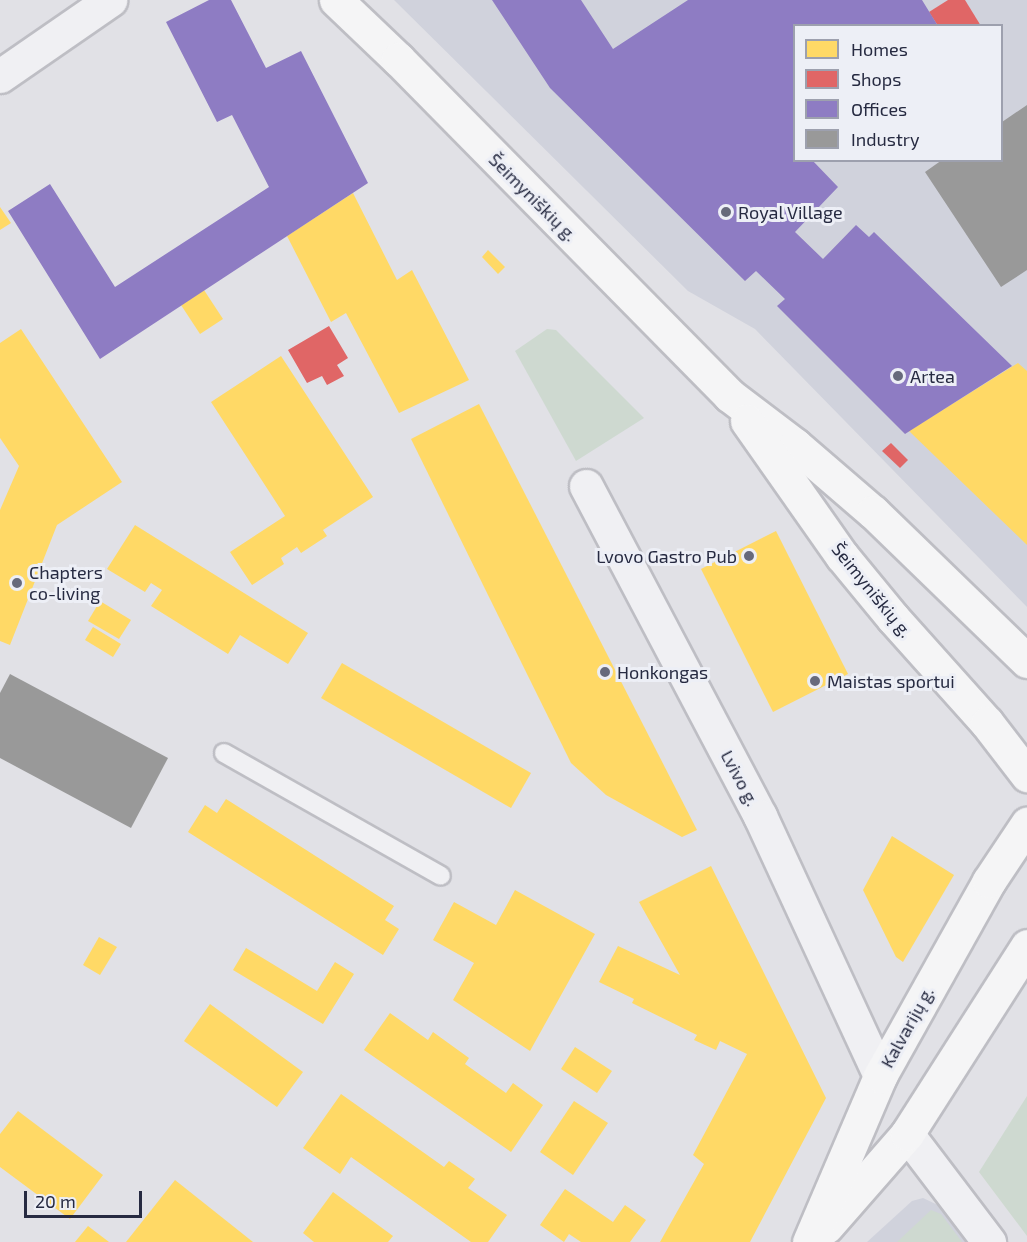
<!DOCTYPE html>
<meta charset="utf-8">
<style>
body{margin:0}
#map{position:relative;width:1027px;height:1242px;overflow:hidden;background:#e1e1e6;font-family:"Exo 2",sans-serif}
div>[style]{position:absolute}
.built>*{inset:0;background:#d0d2dc}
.green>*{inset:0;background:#ced9d0}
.homes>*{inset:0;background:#ffd966}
.shops>*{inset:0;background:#e06666}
.offices>*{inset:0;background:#8e7cc3}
.industry>*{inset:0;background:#999}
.roads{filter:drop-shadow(2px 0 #bebec4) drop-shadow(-2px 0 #bebec4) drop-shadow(0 2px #bebec4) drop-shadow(0 -2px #bebec4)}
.service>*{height:18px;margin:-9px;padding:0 9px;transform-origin:9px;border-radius:9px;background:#f0f0f3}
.minor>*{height:33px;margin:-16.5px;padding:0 16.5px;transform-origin:16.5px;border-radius:16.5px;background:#f0f0f3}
.primary>*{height:33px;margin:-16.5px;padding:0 16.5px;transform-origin:16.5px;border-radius:16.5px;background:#f5f5f6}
.dots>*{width:16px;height:16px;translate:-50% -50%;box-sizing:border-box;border:3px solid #edeff6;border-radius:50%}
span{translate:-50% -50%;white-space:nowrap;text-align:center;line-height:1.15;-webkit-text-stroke:6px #edeff6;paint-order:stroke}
.street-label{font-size:18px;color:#262a41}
.poi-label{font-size:18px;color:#262a41}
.left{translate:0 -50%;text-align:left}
.right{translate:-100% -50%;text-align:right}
.legend{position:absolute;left:793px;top:24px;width:210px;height:138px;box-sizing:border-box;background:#edeff6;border:2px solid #9da0ae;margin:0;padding:8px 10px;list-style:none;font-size:18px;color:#262a41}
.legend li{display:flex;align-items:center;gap:12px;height:30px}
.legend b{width:30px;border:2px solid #9da0ae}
.scale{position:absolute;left:24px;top:1191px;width:118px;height:27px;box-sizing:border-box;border:3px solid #262a41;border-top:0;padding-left:8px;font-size:18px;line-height:21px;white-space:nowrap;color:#262a41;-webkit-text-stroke:4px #edeff6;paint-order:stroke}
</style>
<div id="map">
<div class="built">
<i style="clip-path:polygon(evenodd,394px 0,1027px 0,1027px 607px,755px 329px,688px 291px,394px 0,794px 26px,1002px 26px,1002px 160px,794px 160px,794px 26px)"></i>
<i style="clip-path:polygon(923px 1198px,942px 1207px,968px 1242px,867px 1242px,912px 1201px)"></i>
</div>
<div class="green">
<i style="clip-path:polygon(547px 329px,556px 330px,644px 418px,576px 461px,515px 351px)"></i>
<i style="clip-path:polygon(1027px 1096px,1027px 1236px,979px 1172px)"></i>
<i style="clip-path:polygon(931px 1210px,941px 1214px,962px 1242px,897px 1242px)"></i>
</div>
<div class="homes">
<i style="clip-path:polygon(353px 193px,397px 280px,412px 270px,469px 380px,399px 413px,346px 313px,331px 322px,287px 236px)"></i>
<i style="clip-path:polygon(0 207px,11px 223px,0 230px)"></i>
<i style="clip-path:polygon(488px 250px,505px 267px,498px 274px,482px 257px)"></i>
<i style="clip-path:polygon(204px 290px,223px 319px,200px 334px,181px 305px)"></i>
<i style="clip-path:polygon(21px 329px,122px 482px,57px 525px,10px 645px,0 641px,0 510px,19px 466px,0 438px,0 343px)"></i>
<i style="clip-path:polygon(281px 356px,373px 497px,323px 530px,327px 536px,301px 553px,297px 547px,281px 558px,284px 564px,252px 585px,230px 552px,285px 516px,211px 402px)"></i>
<i style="clip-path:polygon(1018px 363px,1027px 371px,1027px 545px,909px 431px)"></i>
<i style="clip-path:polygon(479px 404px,697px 830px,682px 837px,606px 795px,571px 763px,411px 439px)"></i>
<i style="clip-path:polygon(135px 525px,308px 633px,288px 664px,240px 635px,228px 654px,151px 606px,162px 590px,151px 583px,145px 592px,107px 569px)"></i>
<i style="clip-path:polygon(776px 531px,848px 674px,773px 712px,701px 569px)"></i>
<i style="clip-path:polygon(100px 601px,131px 620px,119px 639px,88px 621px)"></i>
<i style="clip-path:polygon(93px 627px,121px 644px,113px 657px,85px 640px)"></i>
<i style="clip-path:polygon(342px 663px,531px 773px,511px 808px,321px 698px)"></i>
<i style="clip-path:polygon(226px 799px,394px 906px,385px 920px,399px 929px,383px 955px,188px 832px,205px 805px,217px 813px)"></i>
<i style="clip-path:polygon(892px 836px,954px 875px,903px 962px,896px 957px,863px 890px)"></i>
<i style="clip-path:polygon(711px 866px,826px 1098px,750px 1242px,660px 1242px,704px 1164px,693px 1155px,747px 1054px,720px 1041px,716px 1050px,694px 1040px,697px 1035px,632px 1003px,634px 999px,599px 982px,618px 946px,680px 975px,639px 902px)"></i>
<i style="clip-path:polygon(515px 890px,595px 934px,530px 1051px,453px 1000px,474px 963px,433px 940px,454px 902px,496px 925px)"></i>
<i style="clip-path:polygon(99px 937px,117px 947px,100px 975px,83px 965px)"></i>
<i style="clip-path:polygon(246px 948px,317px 991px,335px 962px,354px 974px,323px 1024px,233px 970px)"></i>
<i style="clip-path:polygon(210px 1004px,303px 1072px,277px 1107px,184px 1041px)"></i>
<i style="clip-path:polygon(390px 1013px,428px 1040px,433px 1032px,469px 1058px,465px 1064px,506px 1093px,513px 1083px,543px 1105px,511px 1152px,364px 1050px)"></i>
<i style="clip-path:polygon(575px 1047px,612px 1071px,597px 1093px,561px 1069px)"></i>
<i style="clip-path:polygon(341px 1094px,444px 1167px,449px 1161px,475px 1179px,468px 1188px,507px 1215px,488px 1242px,471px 1242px,351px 1157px,340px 1174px,303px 1148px)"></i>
<i style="clip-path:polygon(574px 1101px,608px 1123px,573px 1175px,540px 1152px)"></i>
<i style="clip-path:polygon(18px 1111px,103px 1175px,70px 1219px,0 1167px,0 1134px)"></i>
<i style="clip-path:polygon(175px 1180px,253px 1242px,126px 1242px)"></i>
<i style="clip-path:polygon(565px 1189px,613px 1222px,625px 1205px,646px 1220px,630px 1242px,581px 1242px,569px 1234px,564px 1242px,540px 1225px)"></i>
<i style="clip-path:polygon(333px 1192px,393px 1236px,388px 1242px,314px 1242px,303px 1233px)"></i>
<i style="clip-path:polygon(88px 1226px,109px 1242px,75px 1242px)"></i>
</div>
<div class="shops">
<i style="clip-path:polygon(948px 0,965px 0,981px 26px,938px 26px,929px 12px)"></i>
<i style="clip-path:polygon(329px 326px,348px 358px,337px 365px,344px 376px,327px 385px,322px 376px,307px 383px,288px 350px)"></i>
<i style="clip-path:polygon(891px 443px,908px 460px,900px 468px,882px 451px)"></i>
</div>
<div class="offices">
<i style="clip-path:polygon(209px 0,231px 0,266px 68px,301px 51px,368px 183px,100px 359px,8px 211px,50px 184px,115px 287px,269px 187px,232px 115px,217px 122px,166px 22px)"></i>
<i style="clip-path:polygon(492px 0,581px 0,613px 49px,688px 0,922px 0,938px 26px,794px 26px,794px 160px,812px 160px,838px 187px,795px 232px,823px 259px,856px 225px,869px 237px,874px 232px,1012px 366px,905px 434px,777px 306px,785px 299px,756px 271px,745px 281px,550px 88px)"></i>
</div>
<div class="industry">
<i style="clip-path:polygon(1027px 105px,1027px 270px,1001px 287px,925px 172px,942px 160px,1002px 160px,1002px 122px)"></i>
<i style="clip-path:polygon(10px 674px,168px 758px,131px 828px,0 758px,0 693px)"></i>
</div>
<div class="roads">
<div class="service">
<i style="left:224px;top:753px;width:249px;rotate:29.5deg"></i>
</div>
<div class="minor">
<i style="left:0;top:76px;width:134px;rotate:-34.6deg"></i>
<i style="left:586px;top:486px;width:373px;rotate:62.2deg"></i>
<i style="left:760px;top:816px;width:286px;rotate:65.2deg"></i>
<i style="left:907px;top:1134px;width:136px;rotate:52.8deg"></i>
</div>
<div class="primary">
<i style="left:336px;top:0;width:86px;rotate:43.6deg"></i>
<i style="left:398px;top:59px;width:472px;rotate:45.4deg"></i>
<i style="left:729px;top:395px;width:83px;rotate:37.1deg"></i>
<i style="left:795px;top:445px;width:103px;rotate:40.7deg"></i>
<i style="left:873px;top:512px;width:214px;rotate:44.1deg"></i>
<i style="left:747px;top:421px;width:165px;rotate:54.9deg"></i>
<i style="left:842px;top:556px;width:80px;rotate:50.6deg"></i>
<i style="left:893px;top:618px;width:141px;rotate:48.2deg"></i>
<i style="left:987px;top:723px;width:66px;rotate:52.4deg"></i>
<i style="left:826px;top:1227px;width:123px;rotate:-48.9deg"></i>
<i style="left:907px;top:1134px;width:223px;rotate:-57.4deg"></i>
<i style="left:809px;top:1242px;width:181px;rotate:-66.8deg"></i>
<i style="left:880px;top:1076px;width:223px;rotate:-60.8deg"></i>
<i style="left:989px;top:881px;width:69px;rotate:-56.3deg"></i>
</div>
</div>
<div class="dots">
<i style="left:726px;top:212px;background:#676a7b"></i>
<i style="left:898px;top:376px;background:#676a7b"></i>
<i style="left:749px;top:556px;background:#676a7b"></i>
<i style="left:17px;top:583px;background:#676a7b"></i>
<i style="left:605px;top:672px;background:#676a7b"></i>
<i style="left:815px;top:681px;background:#676a7b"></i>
</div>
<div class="street-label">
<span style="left:533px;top:197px;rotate:45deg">Šeimyniškių g.</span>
<span style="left:872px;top:590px;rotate:51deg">Šeimyniškių g.</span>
<span style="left:740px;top:778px;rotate:62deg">Lvivo g.</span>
<span style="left:907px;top:1027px;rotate:-61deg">Kalvarijų g.</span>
</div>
<div class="poi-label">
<span class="left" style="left:738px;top:212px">Royal Village</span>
<span class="left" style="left:910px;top:376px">Artea</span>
<span class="right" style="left:737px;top:556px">Lvovo Gastro Pub</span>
<span class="left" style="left:29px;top:583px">Chapters<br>co-living</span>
<span class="left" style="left:617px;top:672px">Honkongas</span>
<span class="left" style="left:827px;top:681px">Maistas sportui</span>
</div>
<ul class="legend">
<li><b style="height:16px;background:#ffd966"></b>Homes</li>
<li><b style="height:16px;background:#e06666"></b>Shops</li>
<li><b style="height:16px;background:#8e7cc3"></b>Offices</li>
<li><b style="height:16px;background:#999"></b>Industry</li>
</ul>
<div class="scale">20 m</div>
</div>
